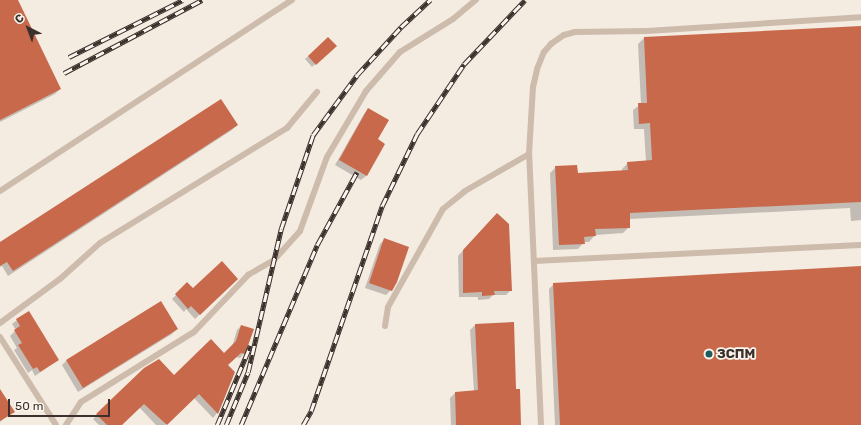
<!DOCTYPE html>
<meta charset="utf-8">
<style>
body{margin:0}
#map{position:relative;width:861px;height:425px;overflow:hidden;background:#f4ebe1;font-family:Rubik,sans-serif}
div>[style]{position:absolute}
.shadow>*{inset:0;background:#0003}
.building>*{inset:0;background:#c8694b}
.lane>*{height:6px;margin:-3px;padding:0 3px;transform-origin:3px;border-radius:3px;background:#cdbbac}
.rail>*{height:4.5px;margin-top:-2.25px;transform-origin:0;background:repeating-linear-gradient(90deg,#fbf5ee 0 9px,#3b302b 0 18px);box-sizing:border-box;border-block:1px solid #3b302b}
.dots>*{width:11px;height:11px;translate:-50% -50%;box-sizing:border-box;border:2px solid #fbf5ee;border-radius:50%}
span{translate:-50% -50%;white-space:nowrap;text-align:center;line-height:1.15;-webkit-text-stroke:3.5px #fbf5ee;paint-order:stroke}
.poi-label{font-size:13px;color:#3b302b;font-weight:700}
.left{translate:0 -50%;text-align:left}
.north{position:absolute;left:8px;top:8px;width:40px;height:40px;-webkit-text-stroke:3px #fbf5ee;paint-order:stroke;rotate:318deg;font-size:11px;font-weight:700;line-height:16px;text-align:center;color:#3b302b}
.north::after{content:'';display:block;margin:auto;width:14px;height:18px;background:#3b302b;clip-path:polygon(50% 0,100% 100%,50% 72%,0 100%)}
.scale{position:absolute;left:8px;top:399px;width:102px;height:18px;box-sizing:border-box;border:2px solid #3b302b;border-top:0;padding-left:5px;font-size:12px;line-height:14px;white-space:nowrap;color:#3b302b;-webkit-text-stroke:3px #fbf5ee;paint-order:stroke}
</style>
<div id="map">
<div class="shadow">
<i style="clip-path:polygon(0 0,17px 0,60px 89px,55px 94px,0 122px)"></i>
<i style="clip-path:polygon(861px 27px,861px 220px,851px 221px,850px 208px,629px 219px,629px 227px,623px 233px,595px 235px,589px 242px,584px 242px,578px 249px,553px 250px,550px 173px,556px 167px,577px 174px,622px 172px,622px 169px,628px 163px,646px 162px,644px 129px,634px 129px,633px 110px,641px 104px,638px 44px,644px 38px)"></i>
<i style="clip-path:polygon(328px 38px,332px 49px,312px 67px,305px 59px)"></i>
<i style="clip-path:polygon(368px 109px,376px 139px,383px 144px,366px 176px,361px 180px,335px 165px,364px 114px)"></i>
<i style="clip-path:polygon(237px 125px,232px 130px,8px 276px,2px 266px,0 267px,0 243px)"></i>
<i style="clip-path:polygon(492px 219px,511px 290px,506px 295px,493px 295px,489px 299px,478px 300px,478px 297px,459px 297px,458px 256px)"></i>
<i style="clip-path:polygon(385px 239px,391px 290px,386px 295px,365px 288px,380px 244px)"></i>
<i style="clip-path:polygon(861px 267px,861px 425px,555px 425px,549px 289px,554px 284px)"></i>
<i style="clip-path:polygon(237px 279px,195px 319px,186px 309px,184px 312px,172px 299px,187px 284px,193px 290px)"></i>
<i style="clip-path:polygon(161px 303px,177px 329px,172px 334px,78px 392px,62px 365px,66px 361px)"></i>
<i style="clip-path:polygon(17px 320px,58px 360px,35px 376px,32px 370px,28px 373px,14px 350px,17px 348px,10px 336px,16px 330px,12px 324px)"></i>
<i style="clip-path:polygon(513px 323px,515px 390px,520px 425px,451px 425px,450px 398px,455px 393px,474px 391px,470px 330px,475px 325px)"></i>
<i style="clip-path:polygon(241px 326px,244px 353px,240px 358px,236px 357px,227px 365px,234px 373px,217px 413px,213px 418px,194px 398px,165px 425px,156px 425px,139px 407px,121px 425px,99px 425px,93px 419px,145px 369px,174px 376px,224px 354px,232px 347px,237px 330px)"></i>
<i style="clip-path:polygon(0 390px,13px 411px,0 422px)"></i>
</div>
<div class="building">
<i style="clip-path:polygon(0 0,18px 0,61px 89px,0 120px)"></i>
<i style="clip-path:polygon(861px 26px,861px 202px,630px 213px,630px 228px,595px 229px,596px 236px,584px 237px,585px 244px,559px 245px,555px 166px,577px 165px,578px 173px,628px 170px,627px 162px,652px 160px,650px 123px,639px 124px,638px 103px,647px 103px,644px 37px)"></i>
<i style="clip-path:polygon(328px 37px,337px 46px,316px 65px,308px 56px)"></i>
<i style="clip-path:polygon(221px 99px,238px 125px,13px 271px,7px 262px,0 266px,0 242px)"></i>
<i style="clip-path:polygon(368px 108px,389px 120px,378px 139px,385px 144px,367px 176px,339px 160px)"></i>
<i style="clip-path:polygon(497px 213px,509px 224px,512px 291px,494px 291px,495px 295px,482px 296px,482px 292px,463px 293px,463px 250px)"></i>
<i style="clip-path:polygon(384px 238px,409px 247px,397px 282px,392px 291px,369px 283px)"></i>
<i style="clip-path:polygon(222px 261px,238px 279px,200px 315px,191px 306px,188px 309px,175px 294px,187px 282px,193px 288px)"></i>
<i style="clip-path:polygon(861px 266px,861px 425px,560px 425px,553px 283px)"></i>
<i style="clip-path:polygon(161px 301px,178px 329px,83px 388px,66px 360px)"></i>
<i style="clip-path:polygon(29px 311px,59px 360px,40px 372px,37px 367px,33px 369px,18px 345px,22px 343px,14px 330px,20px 326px,16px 319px)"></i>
<i style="clip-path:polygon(514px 322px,516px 389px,520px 389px,521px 425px,456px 425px,455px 392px,478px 390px,475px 324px)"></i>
<i style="clip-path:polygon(241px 325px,254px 329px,245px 354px,241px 353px,228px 365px,235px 372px,218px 414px,199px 394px,167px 425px,144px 404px,122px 425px,107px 425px,96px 414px,144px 368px,159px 359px,174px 375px,211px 339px,224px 353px,236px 341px)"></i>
<i style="clip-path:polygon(0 389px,15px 412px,0 421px)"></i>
</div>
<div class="lane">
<i style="left:0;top:191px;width:349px;rotate:-33.2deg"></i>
<i style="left:534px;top:261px;width:327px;rotate:-2.8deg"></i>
<i style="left:0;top:323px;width:74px;rotate:-36.3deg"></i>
<i style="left:60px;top:279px;width:54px;rotate:-42deg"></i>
<i style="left:100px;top:243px;width:220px;rotate:-31.6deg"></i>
<i style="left:287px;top:128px;width:47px;rotate:-50.2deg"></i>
<i style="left:385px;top:326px;width:19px;rotate:-81deg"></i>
<i style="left:388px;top:307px;width:112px;rotate:-60.7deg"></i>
<i style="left:443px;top:209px;width:28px;rotate:-39deg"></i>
<i style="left:465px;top:191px;width:74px;rotate:-30deg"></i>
<i style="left:0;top:337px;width:104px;rotate:57.5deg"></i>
<i style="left:66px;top:425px;width:27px;rotate:-57deg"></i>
<i style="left:81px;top:402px;width:133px;rotate:-31.8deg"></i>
<i style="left:194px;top:332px;width:79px;rotate:-46.5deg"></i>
<i style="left:248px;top:275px;width:30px;rotate:-30deg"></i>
<i style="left:274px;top:260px;width:39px;rotate:-48deg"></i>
<i style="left:300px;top:231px;width:79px;rotate:-70deg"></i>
<i style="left:327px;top:157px;width:77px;rotate:-59.4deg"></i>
<i style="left:366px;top:91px;width:52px;rotate:-48.9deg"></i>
<i style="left:400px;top:52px;width:62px;rotate:-31.9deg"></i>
<i style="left:453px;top:19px;width:30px;rotate:-40deg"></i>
<i style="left:541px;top:425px;width:271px;rotate:-92.5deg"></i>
<i style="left:529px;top:154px;width:67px;rotate:-86.6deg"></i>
<i style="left:533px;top:87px;width:18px;rotate:-77deg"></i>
<i style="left:537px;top:69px;width:18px;rotate:-68deg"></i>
<i style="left:544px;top:52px;width:11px;rotate:-49deg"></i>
<i style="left:551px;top:44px;width:16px;rotate:-35deg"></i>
<i style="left:564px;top:35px;width:11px;rotate:-15deg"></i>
<i style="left:575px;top:32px;width:72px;rotate:-0.8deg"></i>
<i style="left:647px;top:31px;width:214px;rotate:-3.7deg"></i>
</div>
<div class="rail">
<i style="left:69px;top:57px;width:127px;rotate:-26.6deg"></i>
<i style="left:64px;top:73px;width:156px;rotate:-27.9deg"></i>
<i style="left:217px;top:425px;width:86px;rotate:-67.3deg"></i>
<i style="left:226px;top:425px;width:57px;rotate:-67.5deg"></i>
<i style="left:248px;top:372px;width:147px;rotate:-77deg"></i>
<i style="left:281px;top:229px;width:99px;rotate:-71.2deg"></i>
<i style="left:313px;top:135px;width:74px;rotate:-53.7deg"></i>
<i style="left:357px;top:75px;width:65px;rotate:-47.5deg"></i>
<i style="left:401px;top:27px;width:40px;rotate:-43deg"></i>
<i style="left:241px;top:425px;width:195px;rotate:-67.1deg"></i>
<i style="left:317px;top:245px;width:83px;rotate:-61.3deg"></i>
<i style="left:303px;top:425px;width:16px;rotate:-60deg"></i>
<i style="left:311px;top:411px;width:217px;rotate:-70.9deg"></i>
<i style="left:382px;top:206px;width:80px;rotate:-64.1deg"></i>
<i style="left:417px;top:134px;width:84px;rotate:-56.1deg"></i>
<i style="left:464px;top:64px;width:88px;rotate:-46.4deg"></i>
</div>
<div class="dots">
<i style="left:709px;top:354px;background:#1f5a5e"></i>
</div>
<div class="poi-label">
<span class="left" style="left:717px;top:354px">ЗСПМ</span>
</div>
<div class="north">С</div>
<div class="scale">50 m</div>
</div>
